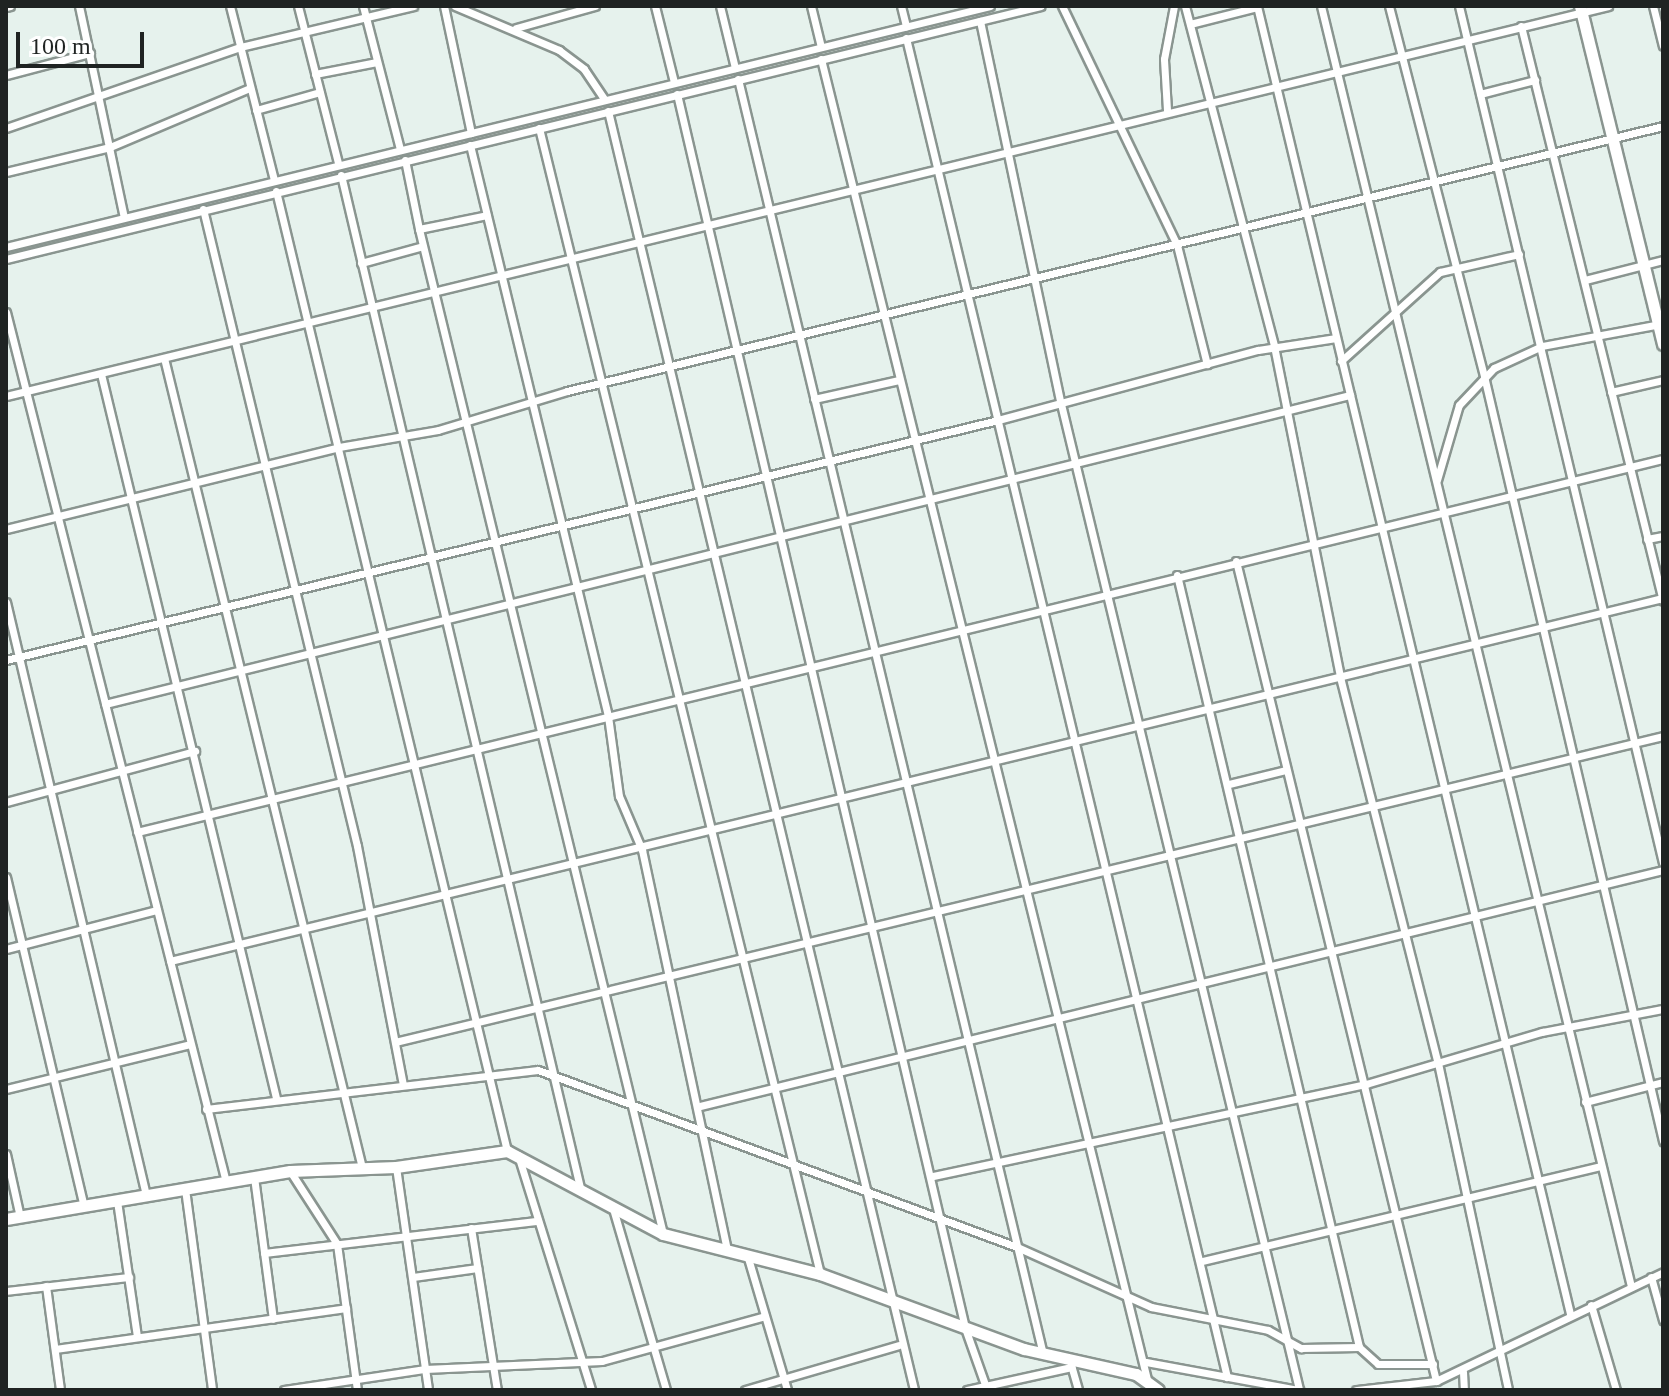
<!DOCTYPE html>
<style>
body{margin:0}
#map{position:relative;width:1669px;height:1396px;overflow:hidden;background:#e6f2ed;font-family:Georgia,serif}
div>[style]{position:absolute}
.roads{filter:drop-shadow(2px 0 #8a9590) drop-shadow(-2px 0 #8a9590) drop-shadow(0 2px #8a9590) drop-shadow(0 -2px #8a9590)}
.street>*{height:7px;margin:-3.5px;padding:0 3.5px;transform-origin:3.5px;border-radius:3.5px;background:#fff}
.secondary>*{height:11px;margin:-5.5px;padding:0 5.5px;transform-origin:5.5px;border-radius:5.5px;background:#fff}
span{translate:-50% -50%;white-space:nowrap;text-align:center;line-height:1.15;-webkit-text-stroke:8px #fff;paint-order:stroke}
.frame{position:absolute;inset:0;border:8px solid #1f2322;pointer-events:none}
.scale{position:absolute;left:16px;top:32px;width:128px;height:36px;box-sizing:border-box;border:4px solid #1f2322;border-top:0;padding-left:10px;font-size:24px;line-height:28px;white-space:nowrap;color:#1f2322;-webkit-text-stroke:6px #fff;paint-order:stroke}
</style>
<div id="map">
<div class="roads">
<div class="street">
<i style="left:79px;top:6px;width:216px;rotate:78deg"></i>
<i style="left:230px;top:6px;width:179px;rotate:75.8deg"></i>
<i style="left:298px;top:6px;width:162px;rotate:75.7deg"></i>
<i style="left:363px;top:6px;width:148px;rotate:75.5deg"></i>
<i style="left:444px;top:6px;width:130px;rotate:78deg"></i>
<i style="left:455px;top:6px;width:113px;rotate:22.9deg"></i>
<i style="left:559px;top:50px;width:31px;rotate:37deg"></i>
<i style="left:584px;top:69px;width:37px;rotate:56deg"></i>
<i style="left:655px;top:6px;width:78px;rotate:76deg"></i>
<i style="left:720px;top:6px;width:64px;rotate:76.4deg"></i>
<i style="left:811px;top:6px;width:42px;rotate:76.3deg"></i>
<i style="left:901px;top:6px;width:21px;rotate:76deg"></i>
<i style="left:1062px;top:6px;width:265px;rotate:64.3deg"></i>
<i style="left:1177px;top:245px;width:123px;rotate:75.9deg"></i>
<i style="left:1185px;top:6px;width:351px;rotate:75.3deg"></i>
<i style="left:1274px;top:346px;width:338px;rotate:78.7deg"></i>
<i style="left:1340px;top:677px;width:398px;rotate:75.8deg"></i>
<i style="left:1438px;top:1063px;width:334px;rotate:77.9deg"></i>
<i style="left:1257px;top:6px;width:1345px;rotate:76.54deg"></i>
<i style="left:1321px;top:6px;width:1317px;rotate:76.39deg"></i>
<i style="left:1389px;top:6px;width:382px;rotate:75.6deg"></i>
<i style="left:1484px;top:376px;width:786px;rotate:76.83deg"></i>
<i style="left:1459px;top:6px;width:881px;rotate:76.61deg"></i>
<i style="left:1653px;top:6px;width:41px;rotate:76deg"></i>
<i style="left:6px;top:7px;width:4px;rotate:-14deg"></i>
<i style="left:980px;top:21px;width:391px;rotate:78.1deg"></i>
<i style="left:1061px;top:404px;width:1013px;rotate:76.42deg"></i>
<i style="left:1190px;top:24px;width:69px;rotate:-14.2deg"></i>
<i style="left:1521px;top:26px;width:592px;rotate:76.13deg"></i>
<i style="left:516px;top:28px;width:82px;rotate:-15.6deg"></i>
<i style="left:906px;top:38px;width:1377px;rotate:76.52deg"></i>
<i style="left:821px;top:59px;width:1360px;rotate:76.13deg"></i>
<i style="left:315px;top:74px;width:63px;rotate:-11deg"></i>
<i style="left:6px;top:75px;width:87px;rotate:-14.7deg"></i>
<i style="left:738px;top:79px;width:1311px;rotate:76.55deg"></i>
<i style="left:677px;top:94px;width:1267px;rotate:76.86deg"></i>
<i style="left:965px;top:1328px;width:66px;rotate:70.5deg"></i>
<i style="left:1480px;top:94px;width:57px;rotate:-14.3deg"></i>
<i style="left:256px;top:110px;width:66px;rotate:-15.7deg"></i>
<i style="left:1167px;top:110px;width:51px;rotate:-93.4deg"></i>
<i style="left:1164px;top:59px;width:54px;rotate:-79.3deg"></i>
<i style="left:608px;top:111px;width:1315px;rotate:76.54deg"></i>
<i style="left:6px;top:128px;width:248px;rotate:-19.1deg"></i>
<i style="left:240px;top:47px;width:178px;rotate:-13.3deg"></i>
<i style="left:539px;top:128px;width:1180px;rotate:76.22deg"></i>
<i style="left:470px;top:145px;width:587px;rotate:76.41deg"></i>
<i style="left:608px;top:716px;width:81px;rotate:82.2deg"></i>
<i style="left:619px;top:796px;width:59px;rotate:66.9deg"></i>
<i style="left:642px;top:850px;width:410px;rotate:78deg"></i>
<i style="left:405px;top:160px;width:70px;rotate:78.5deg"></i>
<i style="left:419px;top:229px;width:69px;rotate:-11.6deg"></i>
<i style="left:6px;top:172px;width:107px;rotate:-13.5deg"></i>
<i style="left:110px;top:147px;width:152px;rotate:-22.9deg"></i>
<i style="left:341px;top:175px;width:1045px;rotate:76.72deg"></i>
<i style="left:276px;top:191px;width:987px;rotate:76.47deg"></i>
<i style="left:203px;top:209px;width:655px;rotate:76.41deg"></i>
<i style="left:357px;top:846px;width:242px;rotate:79.1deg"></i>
<i style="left:419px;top:229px;width:1034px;rotate:76.35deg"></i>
<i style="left:6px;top:247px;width:1013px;rotate:-13.76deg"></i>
<i style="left:6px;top:259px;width:1065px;rotate:-13.74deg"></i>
<i style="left:361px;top:263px;width:64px;rotate:-15.3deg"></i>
<i style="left:1585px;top:280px;width:81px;rotate:-14.4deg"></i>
<i style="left:6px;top:312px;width:897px;rotate:75.81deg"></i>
<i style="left:164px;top:358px;width:834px;rotate:76.26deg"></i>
<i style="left:1341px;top:361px;width:133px;rotate:-42deg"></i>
<i style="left:1440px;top:272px;width:81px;rotate:-12.8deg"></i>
<i style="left:101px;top:374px;width:745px;rotate:76.41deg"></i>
<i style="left:1611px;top:392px;width:53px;rotate:-13deg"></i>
<i style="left:6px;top:396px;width:1649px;rotate:-13.68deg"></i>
<i style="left:814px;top:399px;width:87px;rotate:-12.6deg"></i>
<i style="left:1437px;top:480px;width:78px;rotate:-73.7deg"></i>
<i style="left:1459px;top:405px;width:51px;rotate:-46.6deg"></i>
<i style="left:1494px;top:368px;width:53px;rotate:-24.6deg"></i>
<i style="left:1542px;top:346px;width:121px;rotate:-10.5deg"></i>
<i style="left:6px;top:529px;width:343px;rotate:-13.8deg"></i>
<i style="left:339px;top:447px;width:100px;rotate:-9.7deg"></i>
<i style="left:438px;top:430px;width:135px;rotate:-16.8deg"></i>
<i style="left:567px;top:391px;width:1128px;rotate:-13.59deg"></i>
<i style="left:1647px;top:539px;width:16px;rotate:-11deg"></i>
<i style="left:1236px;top:561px;width:844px;rotate:76.29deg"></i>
<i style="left:1436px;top:1381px;width:252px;rotate:-25.6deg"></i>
<i style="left:1177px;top:575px;width:793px;rotate:76.73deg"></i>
<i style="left:1359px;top:1347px;width:25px;rotate:42deg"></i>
<i style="left:1378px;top:1364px;width:55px"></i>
<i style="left:6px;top:602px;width:609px;rotate:76.72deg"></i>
<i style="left:6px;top:660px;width:1021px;rotate:-13.6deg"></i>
<i style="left:998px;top:420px;width:269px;rotate:-15.1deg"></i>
<i style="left:1258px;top:350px;width:79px;rotate:-8.7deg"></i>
<i style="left:105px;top:704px;width:1283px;rotate:-13.94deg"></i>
<i style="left:1229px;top:784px;width:59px;rotate:-13.8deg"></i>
<i style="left:6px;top:802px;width:196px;rotate:-15.1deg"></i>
<i style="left:137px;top:832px;width:1571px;rotate:-13.74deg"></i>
<i style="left:6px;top:877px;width:338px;rotate:76.7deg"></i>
<i style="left:6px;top:949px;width:156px;rotate:-14.5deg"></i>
<i style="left:170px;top:961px;width:1536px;rotate:-13.67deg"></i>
<i style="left:395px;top:1042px;width:1304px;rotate:-13.57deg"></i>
<i style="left:6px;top:1089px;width:189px;rotate:-13.7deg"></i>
<i style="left:1585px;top:1102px;width:81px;rotate:-14.4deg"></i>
<i style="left:700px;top:1106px;width:991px;rotate:-13.77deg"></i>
<i style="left:206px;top:1109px;width:334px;rotate:-6.7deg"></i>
<i style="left:538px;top:1070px;width:511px;rotate:20.28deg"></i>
<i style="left:1017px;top:1247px;width:147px;rotate:24.1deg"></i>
<i style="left:1151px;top:1307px;width:119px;rotate:11.1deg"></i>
<i style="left:1268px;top:1330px;width:38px;rotate:29deg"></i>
<i style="left:1301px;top:1348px;width:58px;rotate:-1deg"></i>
<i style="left:6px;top:1154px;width:65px;rotate:77.5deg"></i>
<i style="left:518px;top:1155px;width:246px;rotate:72.7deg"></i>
<i style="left:396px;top:1167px;width:225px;rotate:81.8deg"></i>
<i style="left:290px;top:1171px;width:87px;rotate:57.2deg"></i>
<i style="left:337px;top:1244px;width:147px;rotate:82.2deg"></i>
<i style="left:933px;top:1176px;width:443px;rotate:-12deg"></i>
<i style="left:1366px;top:1084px;width:184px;rotate:-16.5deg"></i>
<i style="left:1542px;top:1032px;width:123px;rotate:-10.8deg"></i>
<i style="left:254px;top:1177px;width:143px;rotate:82.4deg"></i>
<i style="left:185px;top:1189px;width:203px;rotate:82.3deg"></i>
<i style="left:117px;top:1201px;width:137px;rotate:81.6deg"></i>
<i style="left:614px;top:1212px;width:185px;rotate:73.7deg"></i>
<i style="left:471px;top:1228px;width:164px;rotate:80.9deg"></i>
<i style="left:264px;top:1253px;width:276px;rotate:-6.7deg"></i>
<i style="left:748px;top:1258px;width:138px;rotate:73.5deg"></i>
<i style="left:1202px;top:1261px;width:409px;rotate:-13.4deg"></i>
<i style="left:413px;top:1277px;width:65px;rotate:-8deg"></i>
<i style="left:1651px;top:1277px;width:45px;rotate:74.4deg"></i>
<i style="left:46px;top:1286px;width:105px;rotate:82.3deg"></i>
<i style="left:6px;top:1291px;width:124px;rotate:-6.5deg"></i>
<i style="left:1591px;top:1305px;width:89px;rotate:73.6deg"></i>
<i style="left:55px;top:1349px;width:294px;rotate:-8deg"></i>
<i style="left:1146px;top:1362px;width:156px;rotate:10.4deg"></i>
<i style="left:1071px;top:1365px;width:26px;rotate:74deg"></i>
<i style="left:1463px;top:1372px;width:18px;rotate:87deg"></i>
<i style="left:284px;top:1390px;width:143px;rotate:-8.5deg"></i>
<i style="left:425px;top:1369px;width:177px;rotate:-2.6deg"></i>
<i style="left:602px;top:1361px;width:169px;rotate:-15.4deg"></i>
<i style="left:745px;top:1390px;width:160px;rotate:-16.3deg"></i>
<i style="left:967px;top:1390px;width:107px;rotate:-12.4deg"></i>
<i style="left:1356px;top:1390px;width:81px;rotate:-6.4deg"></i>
</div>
<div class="secondary">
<i style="left:1580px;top:6px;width:348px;rotate:76.2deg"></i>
<i style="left:6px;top:1219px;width:288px;rotate:-9.6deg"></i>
<i style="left:290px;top:1171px;width:106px;rotate:-2.2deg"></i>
<i style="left:396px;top:1167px;width:112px;rotate:-8.2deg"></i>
<i style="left:507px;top:1151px;width:177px;rotate:28deg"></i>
<i style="left:663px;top:1234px;width:162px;rotate:14.3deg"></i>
<i style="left:820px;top:1274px;width:217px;rotate:20.2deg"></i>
<i style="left:1024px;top:1349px;width:115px;rotate:12.6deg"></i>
<i style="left:1136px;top:1374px;width:27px;rotate:36deg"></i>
</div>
</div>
<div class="frame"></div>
<div class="scale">100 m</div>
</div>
